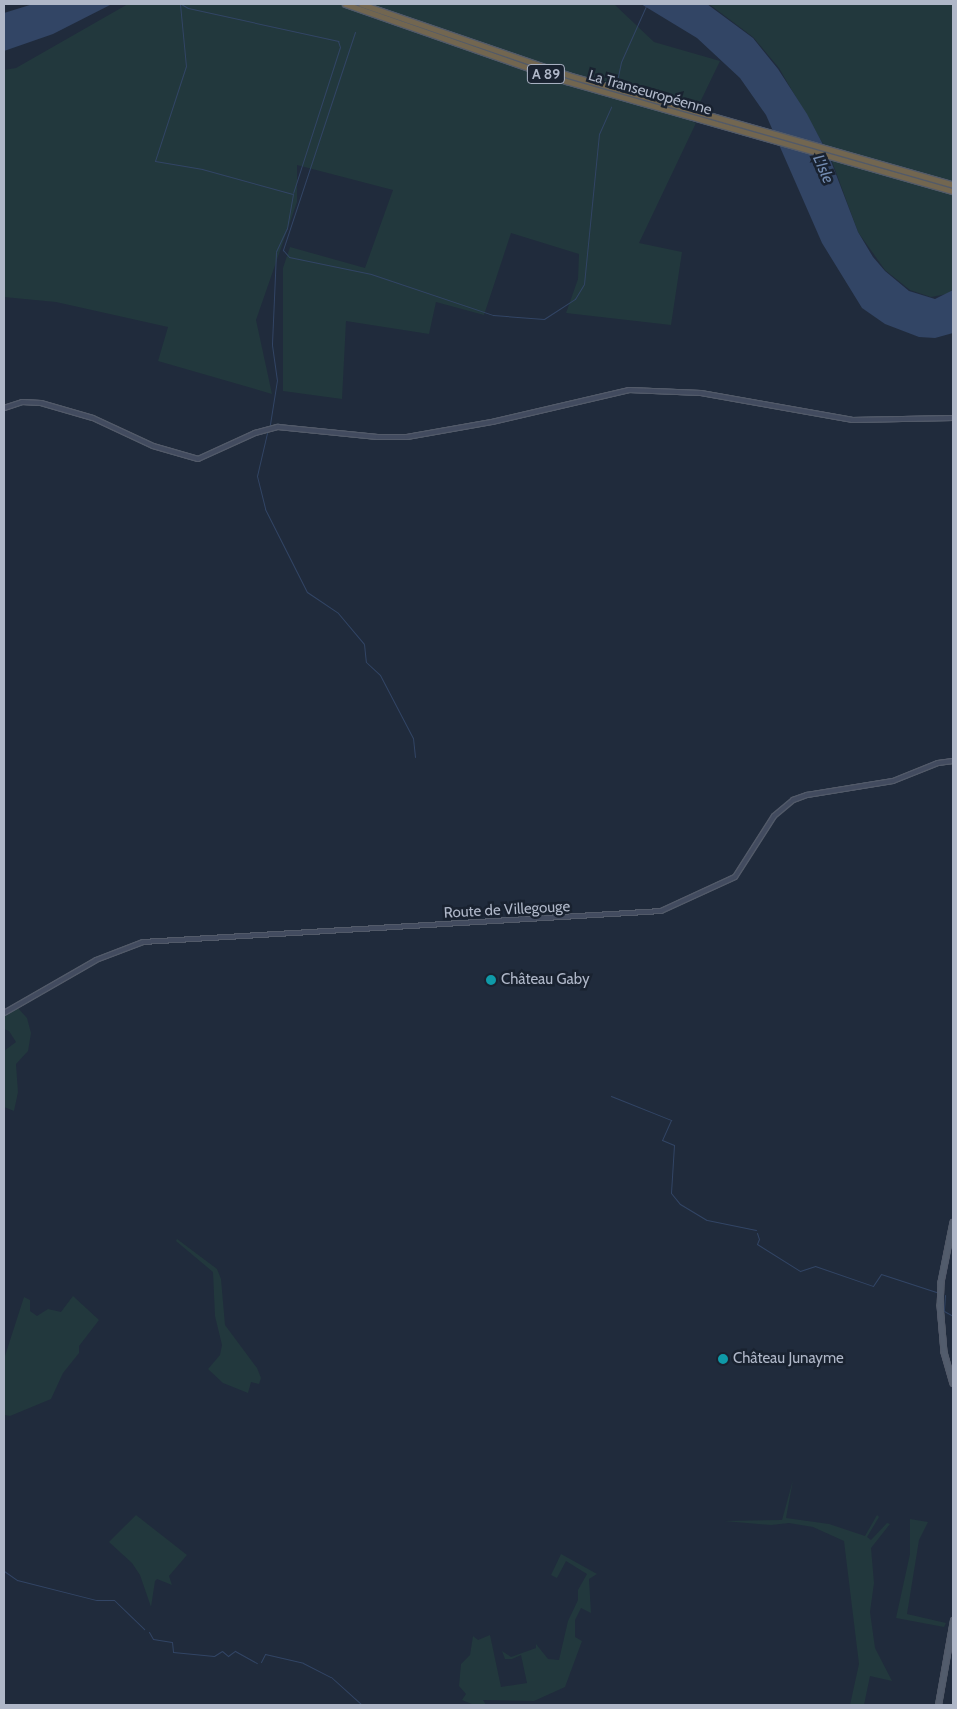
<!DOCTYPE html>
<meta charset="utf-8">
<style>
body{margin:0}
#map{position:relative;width:957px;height:1709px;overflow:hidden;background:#202b3c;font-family:Cabin,sans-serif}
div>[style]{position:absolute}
.green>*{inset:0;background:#22383d}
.water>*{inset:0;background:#324565}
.stream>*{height:1px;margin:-0.5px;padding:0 0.5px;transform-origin:0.5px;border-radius:0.5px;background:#324565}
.roads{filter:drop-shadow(1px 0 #525a69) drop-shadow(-1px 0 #525a69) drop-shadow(0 1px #525a69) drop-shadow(0 -1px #525a69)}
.secondary>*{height:4px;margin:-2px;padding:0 2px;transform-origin:2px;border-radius:2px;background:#424b5f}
.primary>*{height:4.5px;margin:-2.25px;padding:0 2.25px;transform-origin:2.25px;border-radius:2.25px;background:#525c6c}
.highway>*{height:5px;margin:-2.5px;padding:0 2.5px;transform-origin:2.5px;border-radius:2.5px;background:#726650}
.dots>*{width:14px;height:14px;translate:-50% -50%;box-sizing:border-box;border:2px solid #192230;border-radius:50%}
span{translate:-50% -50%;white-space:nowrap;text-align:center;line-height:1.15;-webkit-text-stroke:5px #192230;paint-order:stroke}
.shield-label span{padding:1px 4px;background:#192230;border:1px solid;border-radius:4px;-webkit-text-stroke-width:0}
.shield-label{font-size:14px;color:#afb7c8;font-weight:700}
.street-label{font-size:15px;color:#afb7c8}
.poi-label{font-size:15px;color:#afb7c8}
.left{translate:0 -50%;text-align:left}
.water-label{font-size:16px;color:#748db2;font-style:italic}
.frame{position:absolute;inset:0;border:5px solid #afb7c8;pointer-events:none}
</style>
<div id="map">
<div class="green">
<i style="clip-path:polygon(128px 4px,614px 4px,654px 42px,720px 61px,691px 121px,696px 123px,639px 243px,682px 252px,671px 325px,566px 313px,578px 279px,579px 254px,511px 233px,484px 315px,436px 302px,429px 334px,346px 321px,342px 399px,283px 391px,283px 268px,290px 247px,365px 268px,393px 190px,297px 165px,297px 202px,256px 320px,272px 394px,158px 361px,168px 327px,56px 302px,4px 297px,4px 70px,16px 68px)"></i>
<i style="clip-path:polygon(709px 4px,953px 4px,953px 289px,947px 294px,931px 297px,910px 290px,885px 270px,858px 232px,830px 156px,779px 68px,753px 37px)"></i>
<i style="clip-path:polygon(17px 1007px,27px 1018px,31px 1033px,28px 1051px,16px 1064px,18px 1092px,14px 1111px,4px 1107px,4px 1051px,16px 1042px,9px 1031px,4px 1029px,4px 1015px)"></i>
<i style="clip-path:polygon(177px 1239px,217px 1269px,221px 1279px,225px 1325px,257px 1368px,261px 1378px,259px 1384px,251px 1382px,248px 1393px,223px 1383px,208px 1369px,220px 1355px,222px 1345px,215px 1316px,213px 1272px,176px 1241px)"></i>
<i style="clip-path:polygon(73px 1296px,99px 1320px,79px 1346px,79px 1353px,63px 1373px,51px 1399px,10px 1416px,5px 1415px,4px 1359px,24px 1297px,30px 1300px,30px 1311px,37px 1316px,48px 1309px,61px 1312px)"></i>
<i style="clip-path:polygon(793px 1480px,786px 1518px,829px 1524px,865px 1536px,877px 1515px,879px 1517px,867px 1537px,871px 1540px,887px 1523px,890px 1524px,871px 1548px,874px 1583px,870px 1612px,875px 1648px,892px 1681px,870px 1676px,864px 1705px,850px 1705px,859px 1664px,844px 1541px,813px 1527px,789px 1523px,771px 1525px,724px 1521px,782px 1520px)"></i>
<i style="clip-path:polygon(136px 1515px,187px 1555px,169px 1576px,172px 1585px,157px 1579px,155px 1581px,151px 1607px,140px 1575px,132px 1563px,109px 1542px)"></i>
<i style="clip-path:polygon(910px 1519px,928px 1522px,919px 1540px,907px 1614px,946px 1623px,944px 1627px,896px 1618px,910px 1554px)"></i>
<i style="clip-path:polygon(561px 1554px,597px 1574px,589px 1579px,591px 1613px,581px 1608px,575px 1620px,575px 1637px,582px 1641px,565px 1687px,534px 1701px,483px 1700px,486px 1705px,474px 1705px,462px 1700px,466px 1694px,459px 1686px,461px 1664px,470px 1655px,473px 1636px,478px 1640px,490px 1635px,501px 1687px,527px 1683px,521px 1655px,512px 1659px,505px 1659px,502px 1651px,511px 1657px,536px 1648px,536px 1644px,548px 1659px,559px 1660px,568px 1621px,578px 1600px,578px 1590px,587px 1574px,566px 1561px,557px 1578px,551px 1575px)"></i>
</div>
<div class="water">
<i style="clip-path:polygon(33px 4px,112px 4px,53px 34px,4px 51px,4px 13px)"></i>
<i style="clip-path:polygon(641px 4px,707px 4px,753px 38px,778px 69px,807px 114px,829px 156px,858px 232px,873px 257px,885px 271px,909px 291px,935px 299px,953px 290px,953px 333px,935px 338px,919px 337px,885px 324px,862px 308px,822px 243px,766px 115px,740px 78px,697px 38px)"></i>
</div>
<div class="stream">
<i style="left:180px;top:4px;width:62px;rotate:84.5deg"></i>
<i style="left:186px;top:66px;width:100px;rotate:108.1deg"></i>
<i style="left:155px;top:161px;width:48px;rotate:9.7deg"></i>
<i style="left:202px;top:169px;width:94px;rotate:15.4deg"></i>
<i style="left:293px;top:194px;width:35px;rotate:100deg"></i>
<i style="left:287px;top:228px;width:26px;rotate:115deg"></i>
<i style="left:276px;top:252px;width:93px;rotate:92.5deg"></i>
<i style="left:272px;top:345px;width:35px;rotate:82deg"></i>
<i style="left:277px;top:380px;width:45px;rotate:99deg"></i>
<i style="left:181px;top:4px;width:8px;rotate:30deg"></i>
<i style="left:188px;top:8px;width:154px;rotate:12.4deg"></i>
<i style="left:338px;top:41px;width:6px;rotate:72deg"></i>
<i style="left:340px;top:47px;width:153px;rotate:107.8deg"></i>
<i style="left:355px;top:32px;width:230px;rotate:108.3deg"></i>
<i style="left:283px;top:250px;width:9px;rotate:49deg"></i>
<i style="left:289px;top:257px;width:84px;rotate:11.7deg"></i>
<i style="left:371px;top:274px;width:129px;rotate:18.6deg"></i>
<i style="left:493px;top:315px;width:51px;rotate:4.5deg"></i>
<i style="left:544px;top:319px;width:37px;rotate:-33deg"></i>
<i style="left:575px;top:299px;width:17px;rotate:-59deg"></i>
<i style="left:584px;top:284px;width:151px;rotate:-84.3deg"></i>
<i style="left:599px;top:134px;width:30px;rotate:-66deg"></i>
<i style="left:617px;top:81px;width:19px;rotate:-78deg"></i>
<i style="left:621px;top:62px;width:64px;rotate:-65.9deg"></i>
<i style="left:267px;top:433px;width:44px;rotate:103.1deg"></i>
<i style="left:257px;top:476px;width:34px;rotate:76deg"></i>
<i style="left:265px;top:509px;width:93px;rotate:63.2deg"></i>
<i style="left:307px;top:592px;width:37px;rotate:34deg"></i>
<i style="left:338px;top:613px;width:40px;rotate:50deg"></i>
<i style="left:364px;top:644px;width:18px;rotate:84deg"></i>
<i style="left:366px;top:662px;width:19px;rotate:43deg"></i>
<i style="left:380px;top:675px;width:71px;rotate:62.4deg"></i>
<i style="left:413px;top:738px;width:19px;rotate:84deg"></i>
<i style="left:611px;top:1096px;width:65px;rotate:21.8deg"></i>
<i style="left:671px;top:1120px;width:22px;rotate:114deg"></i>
<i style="left:662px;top:1140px;width:13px;rotate:23deg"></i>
<i style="left:674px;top:1145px;width:48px;rotate:93.6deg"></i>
<i style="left:671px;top:1193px;width:14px;rotate:51deg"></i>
<i style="left:680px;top:1204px;width:31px;rotate:31deg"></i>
<i style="left:707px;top:1220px;width:50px;rotate:11.5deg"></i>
<i style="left:757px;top:1233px;width:6px;rotate:72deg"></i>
<i style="left:759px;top:1239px;width:5px;rotate:112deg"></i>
<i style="left:757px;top:1244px;width:51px;rotate:32.1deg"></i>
<i style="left:800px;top:1271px;width:16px;rotate:-18deg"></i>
<i style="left:815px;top:1266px;width:61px;rotate:19deg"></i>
<i style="left:873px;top:1286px;width:14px;rotate:-56deg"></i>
<i style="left:881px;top:1274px;width:58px;rotate:18.1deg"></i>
<i style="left:945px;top:1295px;width:16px;rotate:94deg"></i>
<i style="left:944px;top:1311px;width:10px;rotate:29deg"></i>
<i style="left:4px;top:1519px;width:16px;rotate:90deg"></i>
<i style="left:4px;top:1571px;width:16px;rotate:35deg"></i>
<i style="left:17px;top:1580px;width:81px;rotate:14.2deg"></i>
<i style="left:96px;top:1600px;width:18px"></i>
<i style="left:114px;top:1600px;width:42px;rotate:44deg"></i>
<i style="left:149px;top:1632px;width:8px;rotate:60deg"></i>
<i style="left:153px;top:1639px;width:19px;rotate:9deg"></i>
<i style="left:172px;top:1642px;width:10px;rotate:84deg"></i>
<i style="left:173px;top:1652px;width:41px;rotate:5.6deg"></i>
<i style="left:214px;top:1656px;width:9px;rotate:-32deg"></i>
<i style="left:222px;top:1651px;width:8px;rotate:40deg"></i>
<i style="left:228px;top:1656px;width:9px;rotate:-36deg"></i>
<i style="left:235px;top:1651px;width:25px;rotate:29deg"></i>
<i style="left:261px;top:1662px;width:9px;rotate:-63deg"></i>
<i style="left:265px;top:1654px;width:39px;rotate:13deg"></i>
<i style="left:303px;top:1663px;width:31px;rotate:27deg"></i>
<i style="left:331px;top:1677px;width:42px;rotate:42.1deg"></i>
</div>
<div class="roads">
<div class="secondary">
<i style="left:4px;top:408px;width:19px;rotate:-18deg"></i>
<i style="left:22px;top:402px;width:19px;rotate:3deg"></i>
<i style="left:41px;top:403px;width:54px;rotate:16.1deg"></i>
<i style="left:93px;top:418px;width:66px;rotate:25deg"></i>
<i style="left:153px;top:446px;width:47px;rotate:16.1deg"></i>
<i style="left:198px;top:459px;width:63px;rotate:-24.5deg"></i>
<i style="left:255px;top:433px;width:24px;rotate:-15deg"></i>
<i style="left:278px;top:427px;width:100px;rotate:5.7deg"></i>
<i style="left:378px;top:437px;width:29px"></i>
<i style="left:407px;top:437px;width:86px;rotate:-10deg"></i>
<i style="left:492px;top:422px;width:141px;rotate:-13.1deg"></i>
<i style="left:629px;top:390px;width:72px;rotate:2.4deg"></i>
<i style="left:701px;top:393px;width:153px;rotate:10.1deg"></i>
<i style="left:852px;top:420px;width:101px;rotate:-1.1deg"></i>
<i style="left:4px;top:1013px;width:106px;rotate:-29.9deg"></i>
<i style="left:96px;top:960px;width:50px;rotate:-21deg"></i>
<i style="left:143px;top:942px;width:519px;rotate:-3.42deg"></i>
<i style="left:661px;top:911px;width:81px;rotate:-24.7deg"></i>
<i style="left:735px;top:877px;width:72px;rotate:-57.4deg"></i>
<i style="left:774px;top:816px;width:25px;rotate:-40deg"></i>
<i style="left:793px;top:800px;width:15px;rotate:-20deg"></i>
<i style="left:807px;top:795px;width:87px;rotate:-9.2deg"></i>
<i style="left:893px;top:781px;width:48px;rotate:-21.8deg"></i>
<i style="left:938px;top:763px;width:15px;rotate:-8deg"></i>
</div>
<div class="primary">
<i style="left:953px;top:1222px;width:61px;rotate:101.3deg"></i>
<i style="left:941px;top:1282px;width:23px;rotate:92deg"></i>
<i style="left:940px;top:1305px;width:47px;rotate:85.1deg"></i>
<i style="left:944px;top:1352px;width:32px;rotate:74deg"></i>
<i style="left:938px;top:1705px;width:86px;rotate:-80deg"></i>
</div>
<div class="highway">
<i style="left:345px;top:4px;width:234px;rotate:19.2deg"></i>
<i style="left:566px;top:81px;width:402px;rotate:15.9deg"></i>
<i style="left:361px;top:4px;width:219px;rotate:18.9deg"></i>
<i style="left:568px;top:75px;width:400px;rotate:15.9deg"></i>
</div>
</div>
<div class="dots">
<i style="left:491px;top:980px;background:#0f9aa8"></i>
<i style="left:723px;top:1359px;background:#0f9aa8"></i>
</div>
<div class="shield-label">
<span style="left:546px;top:74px">A 89</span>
</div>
<div class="street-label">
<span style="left:650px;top:93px;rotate:16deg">La Transeuropéenne</span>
<span style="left:507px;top:910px;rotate:-3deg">Route de Villegouge</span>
</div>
<div class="poi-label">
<span class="left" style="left:501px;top:980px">Château Gaby</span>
<span class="left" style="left:733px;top:1359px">Château Junayme</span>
</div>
<div class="water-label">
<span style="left:823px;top:169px;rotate:66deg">L'Isle</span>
</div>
<div class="frame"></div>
</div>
